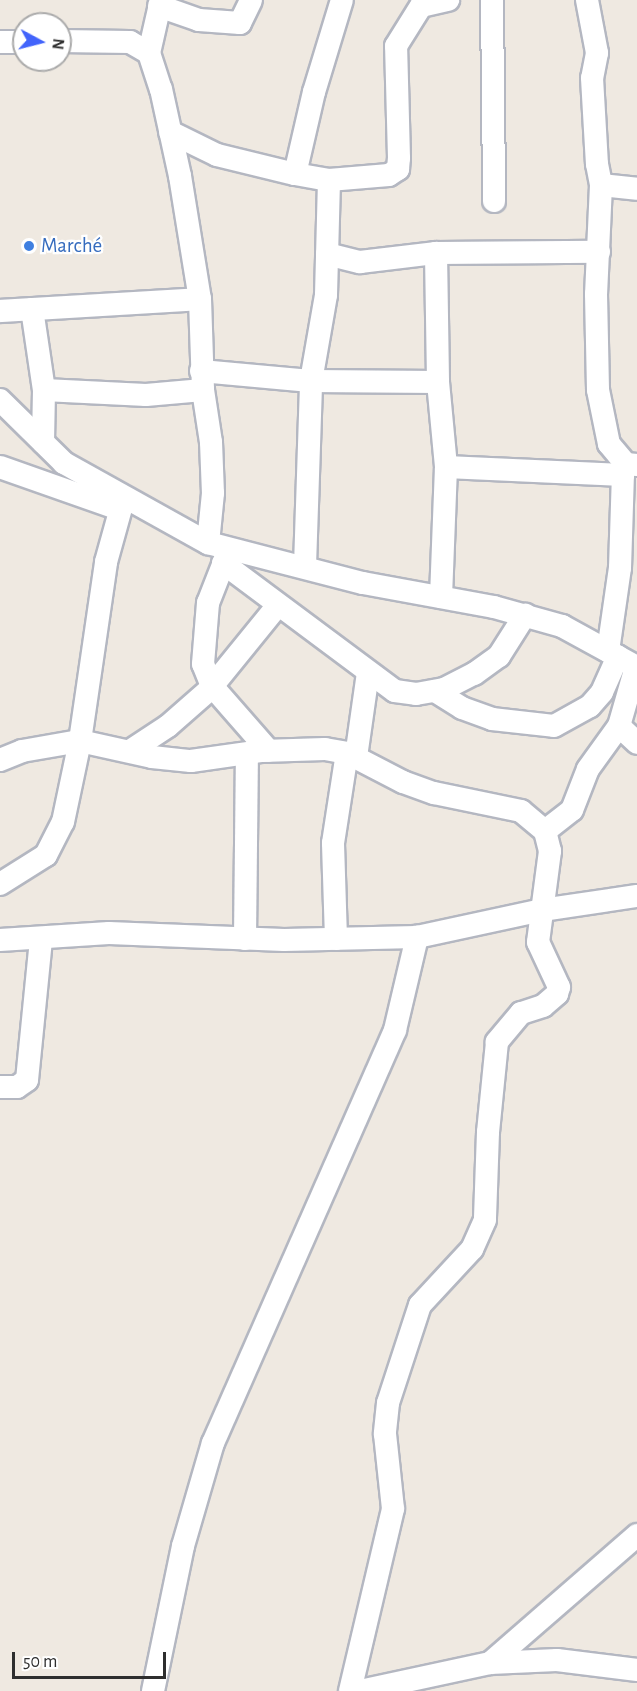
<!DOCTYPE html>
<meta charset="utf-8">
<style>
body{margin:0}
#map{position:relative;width:637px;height:1691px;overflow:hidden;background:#efe9e1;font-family:"Alegreya Sans",sans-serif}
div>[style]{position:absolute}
.roads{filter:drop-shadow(2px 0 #b4b7c1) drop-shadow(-2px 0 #b4b7c1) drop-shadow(0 2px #b4b7c1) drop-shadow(0 -2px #b4b7c1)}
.minor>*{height:22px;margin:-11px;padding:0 11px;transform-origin:11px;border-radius:11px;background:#fff}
.dots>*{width:16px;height:16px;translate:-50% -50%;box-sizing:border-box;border:3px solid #fff;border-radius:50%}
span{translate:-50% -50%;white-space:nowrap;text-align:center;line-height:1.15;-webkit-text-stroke:4.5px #fff;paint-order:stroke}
.shop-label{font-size:21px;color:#366cbe}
.left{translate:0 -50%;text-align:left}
.north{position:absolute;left:12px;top:12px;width:60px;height:60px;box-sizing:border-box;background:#fff;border:2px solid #ababab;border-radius:50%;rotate:97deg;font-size:16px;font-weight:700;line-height:24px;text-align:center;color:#2e2e2e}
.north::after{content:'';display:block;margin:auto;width:21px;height:27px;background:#4264fb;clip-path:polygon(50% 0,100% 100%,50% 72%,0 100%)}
.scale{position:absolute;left:12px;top:1652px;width:154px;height:27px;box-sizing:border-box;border:3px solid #2e2e2e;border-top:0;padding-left:8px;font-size:18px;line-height:21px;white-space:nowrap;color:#2e2e2e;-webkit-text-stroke:4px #fff;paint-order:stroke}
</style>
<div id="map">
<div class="roads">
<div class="minor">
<i style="left:492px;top:0;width:201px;rotate:89.4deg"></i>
<i style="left:587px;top:0;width:54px;rotate:79.3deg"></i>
<i style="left:597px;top:53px;width:25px;rotate:101deg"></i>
<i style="left:592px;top:78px;width:86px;rotate:86.7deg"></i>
<i style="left:597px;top:164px;width:21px;rotate:79deg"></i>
<i style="left:601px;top:185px;width:109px;rotate:92.6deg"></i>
<i style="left:596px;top:294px;width:96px;rotate:88.8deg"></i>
<i style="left:598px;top:390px;width:55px;rotate:78.5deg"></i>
<i style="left:609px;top:444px;width:26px;rotate:50deg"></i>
<i style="left:159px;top:6px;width:42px;rotate:19.3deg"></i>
<i style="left:199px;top:20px;width:41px;rotate:4.2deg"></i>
<i style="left:240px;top:23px;width:25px;rotate:-64deg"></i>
<i style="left:60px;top:41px;width:70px;rotate:0.8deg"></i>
<i style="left:130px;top:42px;width:22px;rotate:30deg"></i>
<i style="left:149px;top:53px;width:38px;rotate:72deg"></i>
<i style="left:161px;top:89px;width:89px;rotate:77.7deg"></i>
<i style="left:180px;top:176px;width:125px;rotate:80.8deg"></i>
<i style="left:200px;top:299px;width:91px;rotate:88.1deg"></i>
<i style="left:203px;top:390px;width:53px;rotate:81.3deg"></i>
<i style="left:211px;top:442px;width:51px;rotate:87.8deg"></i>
<i style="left:213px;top:493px;width:50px;rotate:95.7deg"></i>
<i style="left:0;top:42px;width:24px"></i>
<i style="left:149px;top:53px;width:54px;rotate:-77.2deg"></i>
<i style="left:170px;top:132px;width:52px;rotate:26.1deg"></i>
<i style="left:217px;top:155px;width:80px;rotate:13.7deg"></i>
<i style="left:295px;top:174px;width:35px;rotate:10deg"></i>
<i style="left:329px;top:180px;width:60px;rotate:-4.8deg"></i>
<i style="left:389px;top:175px;width:11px;rotate:-34deg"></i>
<i style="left:398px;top:169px;width:11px;rotate:-85deg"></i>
<i style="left:399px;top:158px;width:112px;rotate:-91.5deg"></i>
<i style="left:396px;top:46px;width:47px;rotate:-58deg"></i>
<i style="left:421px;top:6px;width:28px;rotate:-13deg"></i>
<i style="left:295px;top:174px;width:84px;rotate:-77deg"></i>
<i style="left:314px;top:92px;width:96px;rotate:-73.1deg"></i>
<i style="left:601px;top:185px;width:36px;rotate:6deg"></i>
<i style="left:436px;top:253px;width:129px;rotate:89.1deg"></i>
<i style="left:438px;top:382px;width:85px;rotate:84.6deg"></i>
<i style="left:446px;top:467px;width:130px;rotate:92.2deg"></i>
<i style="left:327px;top:254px;width:34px;rotate:14deg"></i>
<i style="left:360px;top:262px;width:77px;rotate:-6.8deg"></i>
<i style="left:436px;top:253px;width:163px;rotate:-0.4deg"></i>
<i style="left:32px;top:309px;width:82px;rotate:81.6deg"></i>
<i style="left:0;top:311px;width:200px;rotate:-3.4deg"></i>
<i style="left:201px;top:371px;width:110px;rotate:5.2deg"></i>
<i style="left:311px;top:381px;width:127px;rotate:0.5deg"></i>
<i style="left:0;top:400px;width:90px;rotate:44.5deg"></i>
<i style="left:64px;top:463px;width:165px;rotate:29.1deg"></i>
<i style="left:208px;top:543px;width:160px;rotate:14.5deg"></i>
<i style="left:363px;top:583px;width:133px;rotate:10.4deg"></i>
<i style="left:494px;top:607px;width:71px;rotate:15.6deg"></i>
<i style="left:562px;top:626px;width:85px;rotate:28.7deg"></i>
<i style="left:43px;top:442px;width:52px;rotate:-88.9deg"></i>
<i style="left:44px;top:390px;width:102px;rotate:2.8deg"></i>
<i style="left:146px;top:395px;width:57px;rotate:-5deg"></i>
<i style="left:0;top:467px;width:126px;rotate:19.4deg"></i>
<i style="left:446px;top:467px;width:177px;rotate:2.6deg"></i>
<i style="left:228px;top:552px;width:55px;rotate:111.4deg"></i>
<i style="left:208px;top:603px;width:61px;rotate:94.7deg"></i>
<i style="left:203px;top:664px;width:24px;rotate:68deg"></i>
<i style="left:212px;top:686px;width:86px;rotate:48.8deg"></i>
<i style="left:223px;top:563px;width:214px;rotate:36.7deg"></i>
<i style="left:395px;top:691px;width:21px;rotate:8deg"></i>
<i style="left:416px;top:694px;width:28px;rotate:-10deg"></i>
<i style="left:444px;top:689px;width:34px;rotate:-27deg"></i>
<i style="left:474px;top:674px;width:31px;rotate:-36deg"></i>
<i style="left:499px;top:656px;width:49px;rotate:-57.6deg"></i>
<i style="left:305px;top:566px;width:185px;rotate:-88.1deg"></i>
<i style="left:311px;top:381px;width:87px;rotate:-80.1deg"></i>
<i style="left:326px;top:295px;width:115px;rotate:-88.5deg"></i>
<i style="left:608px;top:651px;width:84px;rotate:-81.8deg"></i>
<i style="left:620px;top:568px;width:93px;rotate:-88.2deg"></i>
<i style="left:623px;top:475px;width:11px;rotate:-75deg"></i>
<i style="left:626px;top:464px;width:11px;rotate:5deg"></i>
<i style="left:435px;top:691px;width:32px;rotate:32deg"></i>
<i style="left:462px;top:708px;width:32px;rotate:20deg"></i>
<i style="left:492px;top:719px;width:62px;rotate:6.4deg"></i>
<i style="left:554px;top:726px;width:41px;rotate:-29.1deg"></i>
<i style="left:590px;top:706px;width:18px;rotate:-49deg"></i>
<i style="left:602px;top:692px;width:39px;rotate:-66deg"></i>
<i style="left:619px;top:726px;width:25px;rotate:43deg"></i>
<i style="left:130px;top:751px;width:45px;rotate:-33.3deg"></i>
<i style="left:168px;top:726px;width:55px;rotate:-41.3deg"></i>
<i style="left:209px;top:690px;width:109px;rotate:-50.9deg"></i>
<i style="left:356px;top:757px;width:85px;rotate:-81.9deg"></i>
<i style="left:0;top:760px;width:24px;rotate:-22deg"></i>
<i style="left:22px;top:751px;width:59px;rotate:-9.8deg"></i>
<i style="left:80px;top:741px;width:74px;rotate:12.5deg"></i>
<i style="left:152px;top:757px;width:39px;rotate:6deg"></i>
<i style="left:191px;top:761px;width:72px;rotate:-8deg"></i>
<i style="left:262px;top:751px;width:63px;rotate:-1.8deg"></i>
<i style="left:325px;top:749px;width:22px;rotate:10deg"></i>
<i style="left:347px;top:753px;width:63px;rotate:27.4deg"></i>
<i style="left:403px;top:782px;width:33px;rotate:20deg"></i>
<i style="left:434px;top:793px;width:89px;rotate:11.7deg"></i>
<i style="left:521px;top:811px;width:31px;rotate:40deg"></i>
<i style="left:545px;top:831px;width:21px;rotate:76deg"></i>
<i style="left:550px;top:851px;width:92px;rotate:97.5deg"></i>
<i style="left:538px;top:942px;width:50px;rotate:65deg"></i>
<i style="left:559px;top:987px;width:7px;rotate:106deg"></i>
<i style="left:557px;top:994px;width:18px;rotate:139deg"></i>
<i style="left:543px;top:1006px;width:23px;rotate:162deg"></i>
<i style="left:521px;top:1013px;width:38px;rotate:130deg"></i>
<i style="left:497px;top:1042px;width:90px;rotate:95.7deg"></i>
<i style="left:488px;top:1132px;width:88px;rotate:92deg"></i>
<i style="left:485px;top:1220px;width:32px;rotate:114deg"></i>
<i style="left:472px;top:1249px;width:76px;rotate:132.9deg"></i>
<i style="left:420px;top:1305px;width:103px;rotate:108.1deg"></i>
<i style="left:388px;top:1403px;width:31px;rotate:96deg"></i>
<i style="left:385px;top:1434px;width:75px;rotate:83.9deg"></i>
<i style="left:393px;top:1509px;width:187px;rotate:103.3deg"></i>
<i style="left:545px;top:831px;width:34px;rotate:-38deg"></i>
<i style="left:572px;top:810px;width:44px;rotate:-68.7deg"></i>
<i style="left:588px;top:769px;width:53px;rotate:-54.2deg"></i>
<i style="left:619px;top:726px;width:61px;rotate:-73.9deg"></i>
<i style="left:0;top:884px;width:54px;rotate:-32.2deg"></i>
<i style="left:46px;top:855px;width:37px;rotate:-63deg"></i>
<i style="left:63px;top:822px;width:83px;rotate:-78.1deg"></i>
<i style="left:80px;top:741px;width:181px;rotate:-81.7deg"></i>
<i style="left:106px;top:562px;width:67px;rotate:-74.5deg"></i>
<i style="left:245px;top:939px;width:185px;rotate:-89.4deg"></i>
<i style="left:336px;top:939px;width:96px;rotate:-91.8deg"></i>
<i style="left:333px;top:843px;width:91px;rotate:-81.2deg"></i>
<i style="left:0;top:940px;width:109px;rotate:-3.7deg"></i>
<i style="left:109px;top:933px;width:175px;rotate:2.3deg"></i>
<i style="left:284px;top:940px;width:133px;rotate:-1.3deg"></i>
<i style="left:417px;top:937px;width:128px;rotate:-12.2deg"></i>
<i style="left:542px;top:910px;width:96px;rotate:-8.4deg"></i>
<i style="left:0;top:1087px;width:17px"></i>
<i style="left:17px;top:1087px;width:12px;rotate:-35deg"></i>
<i style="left:27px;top:1080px;width:142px;rotate:-84.3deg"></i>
<i style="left:490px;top:1663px;width:195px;rotate:-41deg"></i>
<i style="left:153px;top:1691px;width:148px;rotate:-78.3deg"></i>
<i style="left:183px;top:1546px;width:107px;rotate:-73.8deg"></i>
<i style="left:213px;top:1443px;width:451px;rotate:-66.2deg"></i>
<i style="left:395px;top:1030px;width:96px;rotate:-76.7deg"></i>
<i style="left:360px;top:1691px;width:133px;rotate:-12.2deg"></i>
<i style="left:490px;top:1663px;width:67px;rotate:-2.6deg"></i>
<i style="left:557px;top:1660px;width:81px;rotate:7.1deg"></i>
</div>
</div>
<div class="dots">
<i style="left:29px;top:246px;background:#3f7fe0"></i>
</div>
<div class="shop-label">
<span class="left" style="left:41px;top:246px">Marché</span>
</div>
<div class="north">N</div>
<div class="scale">50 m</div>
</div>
